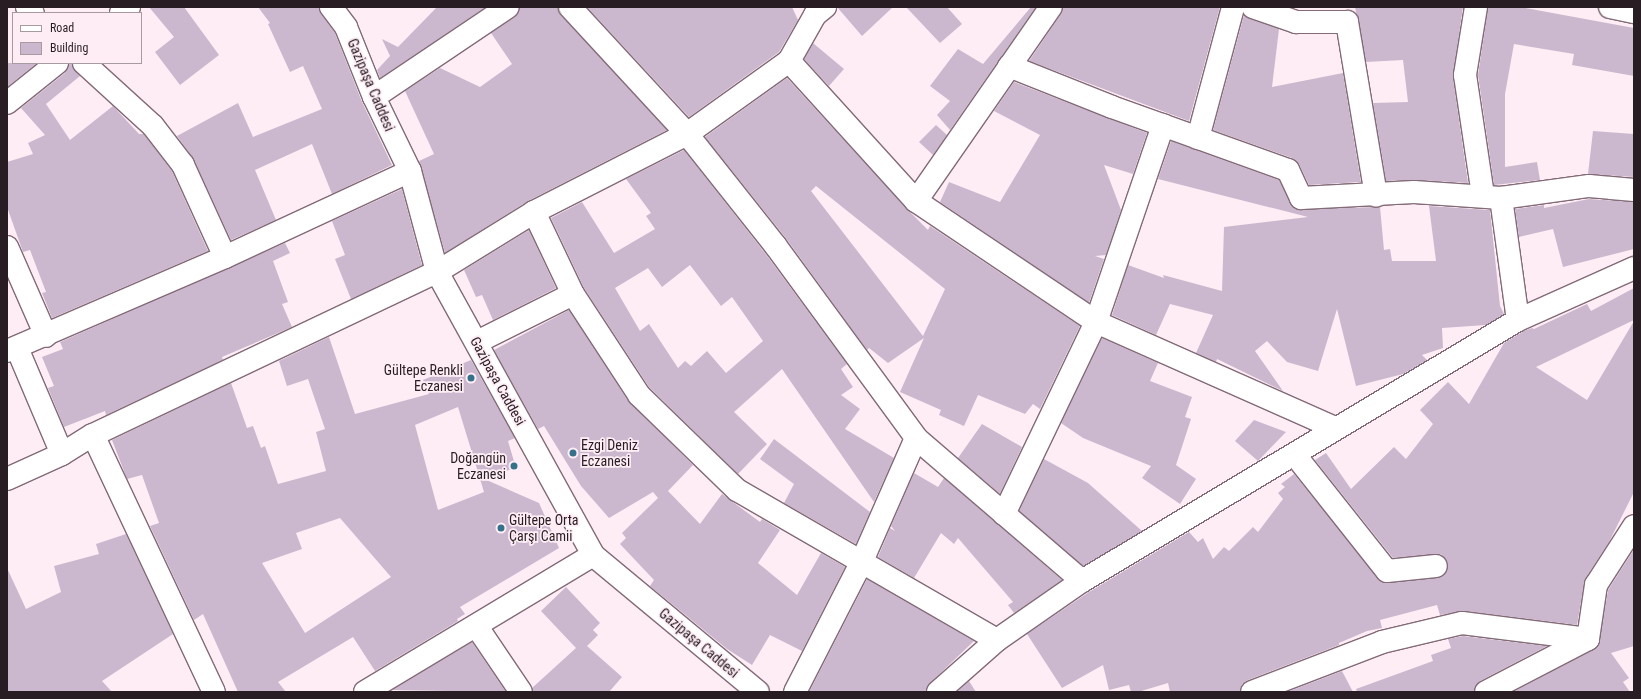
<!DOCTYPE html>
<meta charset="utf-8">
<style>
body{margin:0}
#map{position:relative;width:1641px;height:699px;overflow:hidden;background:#feedf5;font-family:"Roboto Condensed",sans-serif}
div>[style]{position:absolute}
.building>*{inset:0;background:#cbb8ce}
.roads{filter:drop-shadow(1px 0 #836a77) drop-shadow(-1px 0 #836a77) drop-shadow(0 1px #836a77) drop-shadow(0 -1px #836a77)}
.minor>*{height:22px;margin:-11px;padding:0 11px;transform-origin:11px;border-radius:11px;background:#fff}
.tertiary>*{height:22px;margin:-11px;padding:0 11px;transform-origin:11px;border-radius:11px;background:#fff}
.dots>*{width:11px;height:11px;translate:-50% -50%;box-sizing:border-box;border:2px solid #feedf5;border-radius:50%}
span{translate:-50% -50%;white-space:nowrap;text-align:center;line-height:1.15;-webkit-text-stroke:3.5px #feedf5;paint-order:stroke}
.street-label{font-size:14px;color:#271d22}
.poi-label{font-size:14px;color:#271d22}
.right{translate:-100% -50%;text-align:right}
.left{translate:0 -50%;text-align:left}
.frame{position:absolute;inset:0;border:8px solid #271d22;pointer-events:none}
.legend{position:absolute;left:12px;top:12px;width:130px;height:52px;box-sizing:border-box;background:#feedf5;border:1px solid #a89aa1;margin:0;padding:5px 7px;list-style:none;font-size:12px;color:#271d22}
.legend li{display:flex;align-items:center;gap:8px;height:20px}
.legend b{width:20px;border:1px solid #a89aa1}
</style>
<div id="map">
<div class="building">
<i style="clip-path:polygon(149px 7px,184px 7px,219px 55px,180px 85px,155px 52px,174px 37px)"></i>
<i style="clip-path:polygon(258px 7px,319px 7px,321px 14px,335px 33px,362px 102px,392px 165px,332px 194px,312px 144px,255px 170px,276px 220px,231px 240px,194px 160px,177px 136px,238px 103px,253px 137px,322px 109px,303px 66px,290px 72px,268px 24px,270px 23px)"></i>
<i style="clip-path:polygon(437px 7px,486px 7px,380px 78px,377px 70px,390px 56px,382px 39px,398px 47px)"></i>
<i style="clip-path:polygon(520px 7px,558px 7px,561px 15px,667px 130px,528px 201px,445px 253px,419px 161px,434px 154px,405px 91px,440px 68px,480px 87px,512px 64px,491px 33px,515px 17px)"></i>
<i style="clip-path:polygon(587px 7px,792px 7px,798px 20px,779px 52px,689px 117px)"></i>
<i style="clip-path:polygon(837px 7px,893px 7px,862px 36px)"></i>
<i style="clip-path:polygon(906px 7px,947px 7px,962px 24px,940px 43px)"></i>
<i style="clip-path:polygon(1031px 7px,1036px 7px,950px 130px,937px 115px,950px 101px,930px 86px,958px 49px,983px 64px)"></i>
<i style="clip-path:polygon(1063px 7px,1220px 7px,1189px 121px,1029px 61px,1061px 14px)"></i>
<i style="clip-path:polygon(1355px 7px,1463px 7px,1453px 77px,1468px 183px,1415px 180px,1386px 181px,1373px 103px,1408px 102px,1403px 60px,1366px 62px)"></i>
<i style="clip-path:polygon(1488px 7px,1520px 7px,1634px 28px,1634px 76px,1572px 65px,1574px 54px,1514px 44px,1505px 94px,1505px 167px,1537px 162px,1540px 180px,1494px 185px,1478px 75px)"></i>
<i style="clip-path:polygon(1244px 15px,1279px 29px,1272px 87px,1343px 73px,1361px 182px,1309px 185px,1299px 164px,1292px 158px,1213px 130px)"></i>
<i style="clip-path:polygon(813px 43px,844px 69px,829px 86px,804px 59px)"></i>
<i style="clip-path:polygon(7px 63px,37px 63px,7px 87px)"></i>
<i style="clip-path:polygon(69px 63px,72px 63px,80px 76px,46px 104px,70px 140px,113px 106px,139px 134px,144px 134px,172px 171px,208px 251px,52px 318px,42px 293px,46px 292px,30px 250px,23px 252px,7px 207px,7px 162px,33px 154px,28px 143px,45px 135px,21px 108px,65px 73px)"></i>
<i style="clip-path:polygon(evenodd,787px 78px,907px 209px,928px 230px,930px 226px,1080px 326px,1040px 409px,1033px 404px,1025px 414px,978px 395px,964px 426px,939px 415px,941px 410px,900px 392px,924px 338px,888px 363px,869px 348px,867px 350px,785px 237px,705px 137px,787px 78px,816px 186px,945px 289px,923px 336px,811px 191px,816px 186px)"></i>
<i style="clip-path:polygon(1014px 82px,1147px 133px,1133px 174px,1104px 165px,1121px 210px,1106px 255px,1095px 256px,1104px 259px,1089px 303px,940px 202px,949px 182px,1000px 202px,1040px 135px,994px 111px)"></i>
<i style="clip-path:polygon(936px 125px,947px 135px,933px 155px,919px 142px)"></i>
<i style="clip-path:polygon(1593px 131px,1634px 134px,1634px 177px,1588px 174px)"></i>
<i style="clip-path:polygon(1171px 141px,1279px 180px,1295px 209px,1380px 207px,1384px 250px,1390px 249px,1392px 261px,1436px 261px,1429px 206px,1490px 210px,1500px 306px,1504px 314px,1486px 325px,1442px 328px,1443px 348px,1422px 355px,1427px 360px,1403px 374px,1356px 386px,1337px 309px,1318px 371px,1287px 362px,1267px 341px,1255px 351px,1283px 391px,1217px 359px,1216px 362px,1196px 353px,1213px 315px,1170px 304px,1156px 335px,1112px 315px,1128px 265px,1164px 278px,1163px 275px,1222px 291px,1224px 227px,1308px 217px,1158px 179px)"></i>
<i style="clip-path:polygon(evenodd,684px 150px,765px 253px,847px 364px,841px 369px,853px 387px,841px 395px,860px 409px,845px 429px,894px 458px,874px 502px,782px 369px,734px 412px,767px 444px,738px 474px,649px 387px,584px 288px,551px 218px,582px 202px,614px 253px,655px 229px,646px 216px,651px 213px,626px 179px,684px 150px,690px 265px,721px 306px,732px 297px,763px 341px,726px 373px,707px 351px,691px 366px,685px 361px,678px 368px,649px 324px,640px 331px,615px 288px,648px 268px,662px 287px,690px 265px)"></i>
<i style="clip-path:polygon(402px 189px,422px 265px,351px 299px,335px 259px,345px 255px,332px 221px)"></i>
<i style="clip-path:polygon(1589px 199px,1634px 202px,1634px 249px,1563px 267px,1553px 229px,1519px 237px,1515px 209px,1544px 205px,1544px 208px)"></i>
<i style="clip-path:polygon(529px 230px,556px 288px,493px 320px,482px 295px,476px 297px,464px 270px)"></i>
<i style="clip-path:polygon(285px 243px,290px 253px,273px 261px,288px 302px,282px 304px,292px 327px,222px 357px,223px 360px,106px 415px,105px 411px,64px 427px,48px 388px,54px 386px,42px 357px,63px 349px,60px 342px)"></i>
<i style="clip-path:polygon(1634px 288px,1634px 320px,1536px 367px,1587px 400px,1634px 321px,1634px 492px,1609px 542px,1585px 579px,1577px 625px,1464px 611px,1440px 615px,1437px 605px,1380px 620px,1382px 628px,1367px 631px,1339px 643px,1339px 645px,1248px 680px,1242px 684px,1240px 692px,1170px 692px,1168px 683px,1138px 692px,1131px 692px,1129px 685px,1109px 690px,1103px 665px,1062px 688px,1027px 634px,1089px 592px,1189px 532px,1198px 542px,1203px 538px,1213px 559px,1224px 547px,1229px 551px,1253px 527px,1258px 532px,1283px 499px,1278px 493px,1285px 487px,1281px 484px,1294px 474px,1382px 582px,1443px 576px,1448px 564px,1441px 554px,1393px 558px,1315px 460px,1326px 453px,1351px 489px,1394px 447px,1406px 459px,1433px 424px,1420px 410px,1448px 382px,1469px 404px,1504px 343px,1524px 331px,1532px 328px,1534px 329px,1587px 304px,1591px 311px)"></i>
<i style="clip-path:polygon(569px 310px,629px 402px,693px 465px,668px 491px,700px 524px,722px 494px,760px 522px,762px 519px,780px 530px,758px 563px,797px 595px,821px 553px,845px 567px,802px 651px,770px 635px,752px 665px,727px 649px,650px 586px,654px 580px,620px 544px,626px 538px,622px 533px,658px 498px,653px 492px,609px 518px,581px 486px,544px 426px,538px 429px,494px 350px)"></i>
<i style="clip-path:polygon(evenodd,329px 337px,355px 414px,429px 394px,423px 380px,471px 360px,515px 438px,508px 441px,516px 468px,482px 478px,539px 503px,559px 548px,460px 607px,465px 614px,457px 619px,458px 621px,375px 671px,353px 637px,278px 682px,286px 692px,238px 692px,203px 614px,194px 620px,150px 526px,159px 523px,142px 475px,127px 479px,112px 440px,231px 383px,247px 428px,253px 426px,261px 448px,265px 446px,278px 484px,326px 471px,316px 432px,325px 429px,308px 379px,287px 386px,279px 361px,329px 337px,458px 407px,484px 492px,438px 510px,415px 425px,458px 407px,329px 337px,340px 518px,391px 577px,305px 633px,262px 563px,302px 549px,296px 533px,340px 518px)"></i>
<i style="clip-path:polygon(1102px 338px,1158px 363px,1150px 381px,1192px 397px,1185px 417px,1191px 419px,1176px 465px,1196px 479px,1180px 504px,1142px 478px,1151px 466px,1083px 438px,1061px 423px)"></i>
<i style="clip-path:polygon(1254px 420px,1286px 432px,1258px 461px,1235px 441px)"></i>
<i style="clip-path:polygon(982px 424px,1022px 447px,1000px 494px,958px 458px)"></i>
<i style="clip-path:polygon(774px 439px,870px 512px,856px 544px,784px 503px,794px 484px,760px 459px)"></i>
<i style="clip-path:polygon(1044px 459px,1088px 483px,1142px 531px,1083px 566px,1019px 511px)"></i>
<i style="clip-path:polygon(914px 473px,938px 487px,944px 478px,1062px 580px,1014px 613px,1008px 605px,1013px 602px,958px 538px,954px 544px,941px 533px,914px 578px,878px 557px,890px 528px,895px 531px,891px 526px)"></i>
<i style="clip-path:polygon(126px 534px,173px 634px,102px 681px,112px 692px,7px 692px,7px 568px,26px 609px,61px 592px,54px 566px,99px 554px,96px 544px)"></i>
<i style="clip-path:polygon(1633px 551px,1634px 646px,1611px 653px,1629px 678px,1623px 682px,1630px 692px,1513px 692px,1598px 647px,1608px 590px)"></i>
<i style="clip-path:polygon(867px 579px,974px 641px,930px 683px,926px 692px,809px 692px)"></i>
<i style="clip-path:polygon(566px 587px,600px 623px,593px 630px,598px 635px,587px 646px,622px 677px,609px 692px,533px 692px,532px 688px,576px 648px,541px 611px)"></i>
<i style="clip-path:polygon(1463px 636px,1547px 646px,1480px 681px,1474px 692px,1357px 692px,1356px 689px,1433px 661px,1431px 655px,1451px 648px,1448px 639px)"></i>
<i style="clip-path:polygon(472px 642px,506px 692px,392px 690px)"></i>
<i style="clip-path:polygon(1342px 671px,1353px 692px,1287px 692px)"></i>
<i style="clip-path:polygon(969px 681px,976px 692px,957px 692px)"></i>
</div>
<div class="roads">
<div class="minor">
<i style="left:27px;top:7px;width:8px;rotate:45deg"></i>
<i style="left:570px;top:7px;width:173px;rotate:47.3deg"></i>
<i style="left:687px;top:134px;width:142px;rotate:51.6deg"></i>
<i style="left:775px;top:245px;width:239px;rotate:53.8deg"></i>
<i style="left:916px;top:438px;width:219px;rotate:40.7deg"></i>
<i style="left:1253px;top:7px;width:46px;rotate:19.2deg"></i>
<i style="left:1296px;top:22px;width:51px"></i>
<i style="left:1347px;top:22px;width:176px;rotate:80.5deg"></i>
<i style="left:1476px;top:7px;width:69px;rotate:99.2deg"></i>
<i style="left:1465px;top:75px;width:122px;rotate:81.5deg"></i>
<i style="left:1610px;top:7px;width:25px;rotate:12deg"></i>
<i style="left:121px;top:13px;width:10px;rotate:-37deg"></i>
<i style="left:789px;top:61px;width:189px;rotate:47.8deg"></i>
<i style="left:916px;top:201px;width:217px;rotate:33.9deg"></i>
<i style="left:1096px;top:322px;width:261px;rotate:23.9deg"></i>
<i style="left:84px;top:63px;width:93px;rotate:42.4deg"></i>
<i style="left:153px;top:126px;width:49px;rotate:52.4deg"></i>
<i style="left:183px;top:165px;width:101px;rotate:65.5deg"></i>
<i style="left:1009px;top:66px;width:111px;rotate:21.7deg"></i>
<i style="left:1112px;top:107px;width:187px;rotate:19.7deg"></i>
<i style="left:1288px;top:170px;width:31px;rotate:65deg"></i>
<i style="left:1301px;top:198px;width:113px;rotate:-3deg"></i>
<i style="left:1414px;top:192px;width:87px;rotate:3.9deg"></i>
<i style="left:1501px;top:198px;width:89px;rotate:-7.8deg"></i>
<i style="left:1589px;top:186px;width:45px;rotate:5.1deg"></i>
<i style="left:374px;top:97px;width:161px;rotate:-33.9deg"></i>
<i style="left:7px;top:103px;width:64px;rotate:-38.7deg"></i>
<i style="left:1198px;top:138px;width:136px;rotate:-75deg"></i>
<i style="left:1501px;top:198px;width:123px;rotate:82.1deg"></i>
<i style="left:916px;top:201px;width:236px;rotate:-55.2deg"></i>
<i style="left:534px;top:212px;width:91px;rotate:64.6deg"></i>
<i style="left:573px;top:294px;width:121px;rotate:56.8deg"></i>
<i style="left:639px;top:395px;width:136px;rotate:44.1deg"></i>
<i style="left:737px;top:490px;width:300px;rotate:30deg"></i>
<i style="left:7px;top:247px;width:97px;rotate:66.3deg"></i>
<i style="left:477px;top:342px;width:107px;rotate:-26.6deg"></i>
<i style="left:17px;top:348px;width:115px;rotate:67deg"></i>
<i style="left:7px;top:351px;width:237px;rotate:-23.3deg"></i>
<i style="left:225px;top:257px;width:204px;rotate:-24.9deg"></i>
<i style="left:93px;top:435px;width:284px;rotate:64.8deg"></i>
<i style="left:1295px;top:455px;width:148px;rotate:51.6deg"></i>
<i style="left:1387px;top:571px;width:49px;rotate:-5.8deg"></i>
<i style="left:7px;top:479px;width:60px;rotate:-24.4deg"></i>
<i style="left:62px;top:454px;width:36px;rotate:-32deg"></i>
<i style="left:93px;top:435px;width:381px;rotate:-25.4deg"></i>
<i style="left:437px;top:272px;width:114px;rotate:-31.7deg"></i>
<i style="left:534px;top:212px;width:172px;rotate:-27deg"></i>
<i style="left:687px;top:134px;width:125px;rotate:-35.6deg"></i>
<i style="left:789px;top:61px;width:53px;rotate:-60.5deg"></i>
<i style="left:815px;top:15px;width:13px;rotate:-39deg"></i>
<i style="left:1004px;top:514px;width:213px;rotate:-64.4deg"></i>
<i style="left:1096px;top:322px;width:208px;rotate:-71.2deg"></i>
<i style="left:477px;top:627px;width:78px;rotate:55.9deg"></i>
<i style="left:365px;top:692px;width:266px;rotate:-31deg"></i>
<i style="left:795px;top:692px;width:147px;rotate:-62.9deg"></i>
<i style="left:862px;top:561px;width:134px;rotate:-66.3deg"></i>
<i style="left:938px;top:692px;width:79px;rotate:-41.4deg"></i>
<i style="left:997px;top:640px;width:103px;rotate:-34.8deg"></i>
<i style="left:1082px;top:581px;width:508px;rotate:-30.91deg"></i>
<i style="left:1518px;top:320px;width:127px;rotate:-24.1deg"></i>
<i style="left:1252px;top:692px;width:139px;rotate:-21deg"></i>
<i style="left:1382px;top:642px;width:82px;rotate:-13.4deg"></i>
<i style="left:1462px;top:623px;width:127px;rotate:7.2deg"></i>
<i style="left:1486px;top:692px;width:115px;rotate:-27.5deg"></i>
<i style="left:1588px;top:639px;width:55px;rotate:-81.6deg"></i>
<i style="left:1596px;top:585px;width:70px;rotate:-57.2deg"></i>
</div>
<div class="tertiary">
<i style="left:331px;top:7px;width:25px;rotate:53deg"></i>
<i style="left:346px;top:27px;width:75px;rotate:68.2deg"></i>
<i style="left:374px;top:97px;width:82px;rotate:64.1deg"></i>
<i style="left:410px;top:171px;width:105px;rotate:75deg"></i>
<i style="left:437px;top:272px;width:323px;rotate:61.1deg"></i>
<i style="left:593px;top:555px;width:214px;rotate:39.7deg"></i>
</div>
</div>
<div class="dots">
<i style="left:471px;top:378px;background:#357289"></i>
<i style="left:573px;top:453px;background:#357289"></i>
<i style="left:514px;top:466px;background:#357289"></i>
<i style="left:501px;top:528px;background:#357289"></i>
</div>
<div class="street-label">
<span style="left:371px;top:85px;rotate:67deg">Gazipaşa Caddesi</span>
<span style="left:498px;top:381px;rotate:61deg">Gazipaşa Caddesi</span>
<span style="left:699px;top:643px;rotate:40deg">Gazipaşa Caddesi</span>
</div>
<div class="poi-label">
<span class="right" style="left:463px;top:378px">Gültepe Renkli<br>Eczanesi</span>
<span class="left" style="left:581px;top:453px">Ezgi Deniz<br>Eczanesi</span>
<span class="right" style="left:506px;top:466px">Doğangün<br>Eczanesi</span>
<span class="left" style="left:509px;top:528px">Gültepe Orta<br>Çarşı Camii</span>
</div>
<div class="frame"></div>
<ul class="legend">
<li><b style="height:5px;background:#fff"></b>Road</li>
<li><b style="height:11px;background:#cbb8ce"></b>Building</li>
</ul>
</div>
